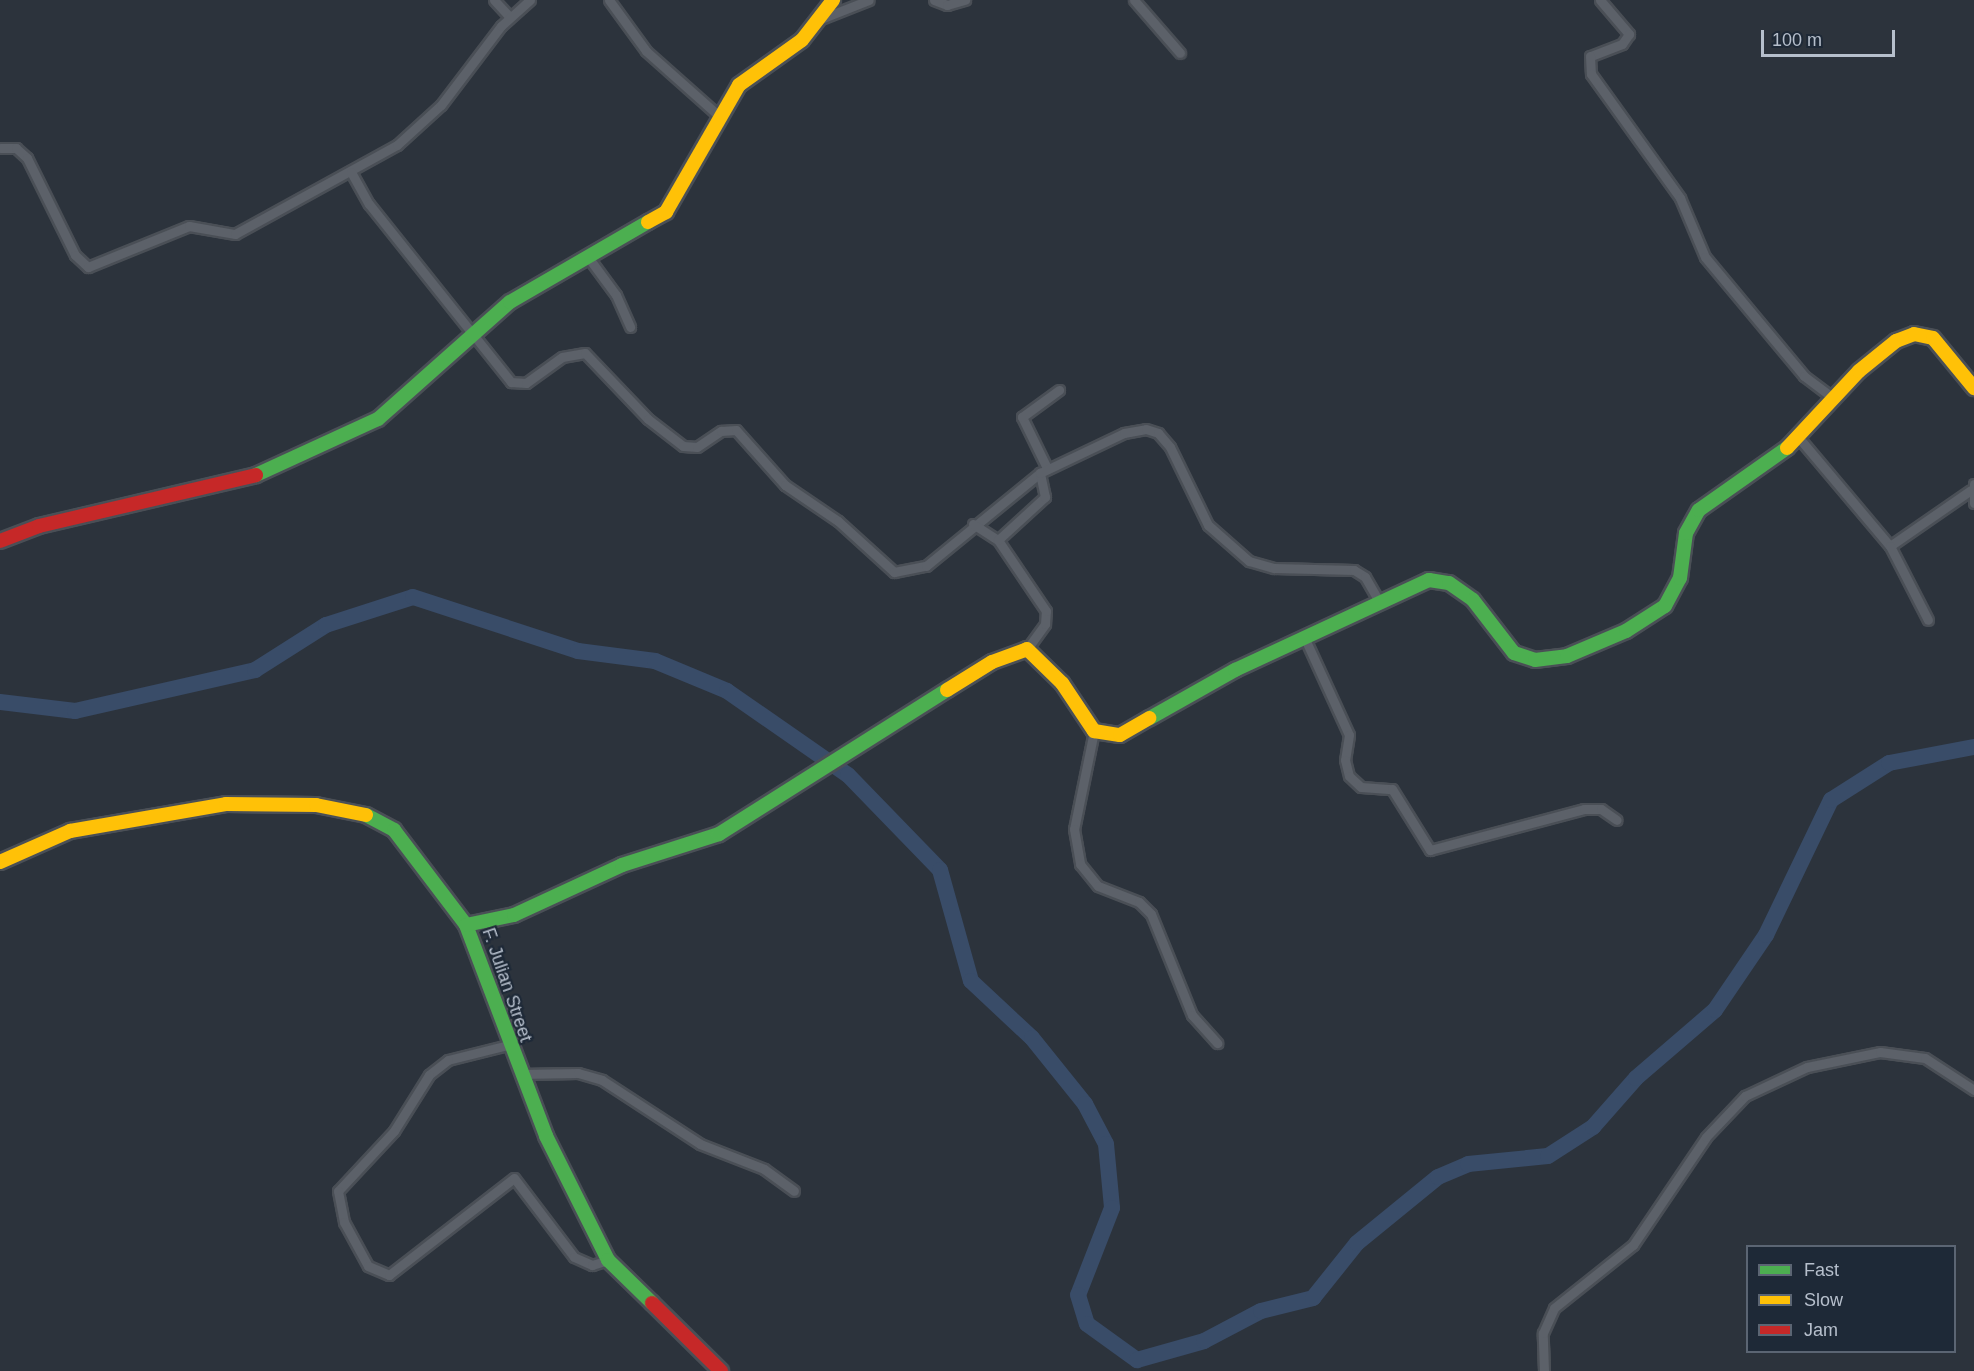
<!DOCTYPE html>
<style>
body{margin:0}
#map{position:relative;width:1974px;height:1371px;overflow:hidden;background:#2c333c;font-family:Helvetica,sans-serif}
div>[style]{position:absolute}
.river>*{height:16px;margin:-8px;padding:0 8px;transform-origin:8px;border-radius:8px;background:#394c68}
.roads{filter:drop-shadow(2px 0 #4a4f56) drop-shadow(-2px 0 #4a4f56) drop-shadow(0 2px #4a4f56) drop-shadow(0 -2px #4a4f56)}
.street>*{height:9px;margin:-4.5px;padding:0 4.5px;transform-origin:4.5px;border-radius:4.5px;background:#5c6169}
.fast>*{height:14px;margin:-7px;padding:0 7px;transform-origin:7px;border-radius:7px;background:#4caf50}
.slow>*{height:14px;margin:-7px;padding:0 7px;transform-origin:7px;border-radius:7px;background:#ffc107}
.jam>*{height:14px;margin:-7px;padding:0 7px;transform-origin:7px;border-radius:7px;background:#c62828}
span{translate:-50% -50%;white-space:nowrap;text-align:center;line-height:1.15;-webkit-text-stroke:4.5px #1e2937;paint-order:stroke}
.street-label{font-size:18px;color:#b6bfcc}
.legend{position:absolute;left:1746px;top:1245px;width:210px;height:108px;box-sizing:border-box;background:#1e2937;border:2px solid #5b6573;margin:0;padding:8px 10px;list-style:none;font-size:18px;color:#b6bfcc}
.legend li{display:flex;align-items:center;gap:12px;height:30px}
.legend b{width:30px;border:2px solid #5b6573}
.scale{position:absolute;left:1761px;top:30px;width:134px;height:27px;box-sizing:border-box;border:3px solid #b6bfcc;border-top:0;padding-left:8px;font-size:18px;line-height:21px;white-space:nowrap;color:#b6bfcc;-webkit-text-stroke:4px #1e2937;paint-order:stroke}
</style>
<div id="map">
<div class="river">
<i style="left:0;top:702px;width:76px;rotate:6.8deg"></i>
<i style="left:75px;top:711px;width:185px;rotate:-12.8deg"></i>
<i style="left:255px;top:670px;width:84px;rotate:-32.4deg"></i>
<i style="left:326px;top:625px;width:91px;rotate:-17.8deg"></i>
<i style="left:413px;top:597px;width:174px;rotate:18.1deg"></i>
<i style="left:578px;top:651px;width:78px;rotate:7.4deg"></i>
<i style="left:655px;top:661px;width:78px;rotate:22.6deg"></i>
<i style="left:727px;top:691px;width:147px;rotate:34.8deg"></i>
<i style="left:848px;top:775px;width:132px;rotate:45.9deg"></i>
<i style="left:940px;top:870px;width:115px;rotate:74.4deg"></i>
<i style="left:971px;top:981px;width:83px;rotate:43.1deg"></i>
<i style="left:1032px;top:1038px;width:85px;rotate:51.2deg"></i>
<i style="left:1085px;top:1104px;width:45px;rotate:62.3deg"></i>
<i style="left:1106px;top:1144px;width:64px;rotate:84.6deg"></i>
<i style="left:1112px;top:1208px;width:93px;rotate:111.3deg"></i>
<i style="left:1078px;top:1295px;width:30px;rotate:73deg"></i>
<i style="left:1087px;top:1324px;width:62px;rotate:35.8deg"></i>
<i style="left:1137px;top:1360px;width:70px;rotate:-15.8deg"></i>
<i style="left:1204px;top:1341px;width:64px;rotate:-27.8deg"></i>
<i style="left:1261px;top:1311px;width:54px;rotate:-14deg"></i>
<i style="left:1313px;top:1298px;width:70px;rotate:-51.3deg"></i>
<i style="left:1357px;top:1243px;width:104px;rotate:-39.2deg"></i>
<i style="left:1438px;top:1177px;width:33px;rotate:-23deg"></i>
<i style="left:1468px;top:1164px;width:80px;rotate:-5.7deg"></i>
<i style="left:1548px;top:1156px;width:54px;rotate:-32.8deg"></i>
<i style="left:1593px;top:1127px;width:65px;rotate:-48.7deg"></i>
<i style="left:1636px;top:1078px;width:104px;rotate:-40.7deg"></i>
<i style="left:1715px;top:1010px;width:91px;rotate:-55.8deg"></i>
<i style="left:1766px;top:935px;width:150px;rotate:-64.3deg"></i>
<i style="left:1831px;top:800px;width:69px;rotate:-32.5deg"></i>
<i style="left:1889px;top:763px;width:86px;rotate:-10.7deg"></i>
</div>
<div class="roads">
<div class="street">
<i style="left:494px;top:0;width:23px;rotate:47deg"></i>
<i style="left:609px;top:0;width:63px;rotate:54deg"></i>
<i style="left:646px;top:51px;width:98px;rotate:41.7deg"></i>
<i style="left:934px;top:0;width:14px;rotate:21deg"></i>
<i style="left:947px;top:5px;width:19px;rotate:-16deg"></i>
<i style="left:1134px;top:0;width:70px;rotate:49deg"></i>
<i style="left:1600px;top:0;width:45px;rotate:49.5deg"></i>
<i style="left:1629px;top:34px;width:12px;rotate:125deg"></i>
<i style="left:1622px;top:44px;width:34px;rotate:159deg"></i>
<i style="left:1590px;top:56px;width:18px;rotate:87deg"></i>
<i style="left:1591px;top:74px;width:153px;rotate:54.3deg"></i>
<i style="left:1680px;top:198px;width:64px;rotate:67deg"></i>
<i style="left:1705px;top:257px;width:155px;rotate:50.2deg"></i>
<i style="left:1804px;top:376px;width:36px;rotate:37deg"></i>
<i style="left:823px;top:18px;width:49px;rotate:-21.4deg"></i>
<i style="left:0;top:148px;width:16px"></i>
<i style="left:16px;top:148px;width:15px;rotate:42deg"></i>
<i style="left:27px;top:158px;width:108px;rotate:63.7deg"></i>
<i style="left:75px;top:255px;width:18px;rotate:43deg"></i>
<i style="left:88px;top:267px;width:109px;rotate:-22.1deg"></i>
<i style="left:189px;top:226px;width:47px;rotate:9.9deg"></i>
<i style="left:235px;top:234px;width:185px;rotate:-28.8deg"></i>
<i style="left:397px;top:145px;width:59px;rotate:-42.3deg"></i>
<i style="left:441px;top:105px;width:99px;rotate:-52.8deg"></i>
<i style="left:501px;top:26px;width:39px;rotate:-42deg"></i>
<i style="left:351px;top:172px;width:37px;rotate:61deg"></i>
<i style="left:369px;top:204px;width:228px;rotate:51.4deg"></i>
<i style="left:511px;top:382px;width:15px;rotate:4deg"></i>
<i style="left:526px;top:383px;width:44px;rotate:-35.8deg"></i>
<i style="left:562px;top:357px;width:23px;rotate:-10deg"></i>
<i style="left:585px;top:353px;width:91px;rotate:46.3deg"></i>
<i style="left:648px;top:419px;width:44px;rotate:37.6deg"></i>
<i style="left:683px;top:446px;width:14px;rotate:4deg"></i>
<i style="left:697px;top:447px;width:29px;rotate:-34deg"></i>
<i style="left:721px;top:431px;width:15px;rotate:-4deg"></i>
<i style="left:736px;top:430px;width:74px;rotate:48.3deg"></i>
<i style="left:785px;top:485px;width:64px;rotate:34.2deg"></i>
<i style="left:838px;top:521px;width:76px;rotate:42.3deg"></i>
<i style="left:894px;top:572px;width:33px;rotate:-11deg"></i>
<i style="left:926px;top:566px;width:147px;rotate:-39.2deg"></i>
<i style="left:588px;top:257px;width:47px;rotate:53.6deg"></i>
<i style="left:616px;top:295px;width:35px;rotate:66deg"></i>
<i style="left:1799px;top:438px;width:141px;rotate:49.9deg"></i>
<i style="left:1890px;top:546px;width:98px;rotate:-34.7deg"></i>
<i style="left:1047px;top:468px;width:57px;rotate:-116.1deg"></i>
<i style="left:1022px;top:417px;width:46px;rotate:-36.1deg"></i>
<i style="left:1974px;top:484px;width:19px;rotate:90deg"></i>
<i style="left:973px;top:524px;width:30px;rotate:33deg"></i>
<i style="left:1890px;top:546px;width:83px;rotate:62.8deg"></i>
<i style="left:1306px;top:641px;width:103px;rotate:65.4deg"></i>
<i style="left:1349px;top:735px;width:25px;rotate:99deg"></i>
<i style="left:1345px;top:760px;width:16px;rotate:76deg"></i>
<i style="left:1349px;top:776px;width:16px;rotate:43deg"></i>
<i style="left:1361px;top:787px;width:31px;rotate:4deg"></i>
<i style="left:1392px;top:789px;width:72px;rotate:58.1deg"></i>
<i style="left:1430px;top:850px;width:159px;rotate:-14.9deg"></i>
<i style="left:1584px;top:809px;width:17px"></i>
<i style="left:1601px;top:809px;width:19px;rotate:35deg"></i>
<i style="left:1027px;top:649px;width:31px;rotate:-54deg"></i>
<i style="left:1045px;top:624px;width:13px;rotate:-86deg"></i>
<i style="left:1046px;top:611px;width:86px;rotate:-124.1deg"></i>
<i style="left:998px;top:540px;width:64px;rotate:-42.5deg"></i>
<i style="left:1045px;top:497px;width:25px;rotate:-102deg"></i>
<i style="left:1040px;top:473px;width:93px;rotate:-25.5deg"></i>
<i style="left:1124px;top:433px;width:22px;rotate:-10deg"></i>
<i style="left:1146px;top:429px;width:13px;rotate:18deg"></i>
<i style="left:1158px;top:433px;width:18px;rotate:49deg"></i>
<i style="left:1170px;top:447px;width:87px;rotate:64deg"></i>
<i style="left:1208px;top:525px;width:55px;rotate:41.3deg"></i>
<i style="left:1249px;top:561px;width:26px;rotate:16deg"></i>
<i style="left:1274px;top:568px;width:80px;rotate:1.4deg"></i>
<i style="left:1354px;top:570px;width:13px;rotate:32deg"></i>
<i style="left:1365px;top:577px;width:30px;rotate:60deg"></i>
<i style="left:1094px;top:731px;width:100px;rotate:101.5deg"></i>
<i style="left:1074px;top:829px;width:36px;rotate:80deg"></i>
<i style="left:1080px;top:864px;width:28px;rotate:51deg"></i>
<i style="left:1098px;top:886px;width:44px;rotate:21.3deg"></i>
<i style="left:1139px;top:902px;width:17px;rotate:45deg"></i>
<i style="left:1151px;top:914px;width:109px;rotate:67.9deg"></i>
<i style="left:1192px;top:1015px;width:38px;rotate:48deg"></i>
<i style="left:508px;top:1045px;width:62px;rotate:166deg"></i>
<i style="left:448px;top:1060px;width:24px;rotate:142deg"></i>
<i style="left:429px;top:1075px;width:66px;rotate:122deg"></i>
<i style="left:394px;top:1131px;width:82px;rotate:133deg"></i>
<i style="left:338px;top:1191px;width:32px;rotate:79deg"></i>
<i style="left:344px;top:1222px;width:50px;rotate:61.4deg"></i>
<i style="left:368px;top:1266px;width:23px;rotate:23deg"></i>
<i style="left:389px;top:1275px;width:158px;rotate:-37.8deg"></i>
<i style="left:514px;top:1178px;width:99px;rotate:52.8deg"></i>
<i style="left:574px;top:1257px;width:20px;rotate:24deg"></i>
<i style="left:592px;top:1265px;width:17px;rotate:-17deg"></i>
<i style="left:520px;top:1074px;width:58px;rotate:-1deg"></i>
<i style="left:578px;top:1073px;width:25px;rotate:16deg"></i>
<i style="left:602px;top:1080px;width:117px;rotate:33.1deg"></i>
<i style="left:700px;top:1144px;width:69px;rotate:21.3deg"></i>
<i style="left:764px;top:1169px;width:37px;rotate:36deg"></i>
<i style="left:1544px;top:1371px;width:38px;rotate:-92deg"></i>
<i style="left:1543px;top:1333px;width:27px;rotate:-66deg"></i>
<i style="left:1554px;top:1308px;width:101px;rotate:-38.6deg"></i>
<i style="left:1633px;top:1245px;width:130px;rotate:-55.9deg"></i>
<i style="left:1706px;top:1137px;width:57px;rotate:-46.4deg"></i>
<i style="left:1745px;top:1096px;width:68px;rotate:-25.1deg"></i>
<i style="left:1807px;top:1067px;width:75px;rotate:-11.6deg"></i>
<i style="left:1880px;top:1052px;width:45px;rotate:7.6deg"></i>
<i style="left:1925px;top:1058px;width:59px;rotate:33.1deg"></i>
</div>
<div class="fast">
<i style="left:256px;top:475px;width:134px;rotate:-24.7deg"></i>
<i style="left:378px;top:419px;width:176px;rotate:-41.6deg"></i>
<i style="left:510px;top:302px;width:160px;rotate:-30.1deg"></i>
<i style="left:1150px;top:718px;width:98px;rotate:-29.5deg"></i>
<i style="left:1235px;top:670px;width:214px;rotate:-24.9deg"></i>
<i style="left:1429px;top:580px;width:20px;rotate:9deg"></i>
<i style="left:1449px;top:583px;width:29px;rotate:35deg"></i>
<i style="left:1473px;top:600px;width:67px;rotate:52.3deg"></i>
<i style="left:1514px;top:653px;width:22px;rotate:18deg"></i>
<i style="left:1535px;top:660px;width:32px;rotate:-7deg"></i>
<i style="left:1567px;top:656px;width:64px;rotate:-23deg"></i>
<i style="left:1626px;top:631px;width:46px;rotate:-32.7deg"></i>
<i style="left:1665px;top:606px;width:32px;rotate:-62deg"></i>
<i style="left:1680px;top:578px;width:45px;rotate:-82.4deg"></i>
<i style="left:1686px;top:533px;width:26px;rotate:-61deg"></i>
<i style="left:1699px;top:510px;width:108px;rotate:-35.2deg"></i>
<i style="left:366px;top:815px;width:32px;rotate:28deg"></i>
<i style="left:394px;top:830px;width:119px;rotate:52.8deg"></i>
<i style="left:466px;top:925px;width:226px;rotate:69.2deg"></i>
<i style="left:546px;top:1136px;width:139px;rotate:63.4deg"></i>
<i style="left:608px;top:1260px;width:62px;rotate:44.3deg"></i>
<i style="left:466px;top:925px;width:49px;rotate:-11.8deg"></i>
<i style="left:514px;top:915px;width:119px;rotate:-24.8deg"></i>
<i style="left:622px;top:865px;width:102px;rotate:-17.7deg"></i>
<i style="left:719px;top:834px;width:270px;rotate:-32.3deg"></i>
</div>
<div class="slow">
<i style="left:648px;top:222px;width:21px;rotate:-29deg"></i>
<i style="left:666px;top:212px;width:146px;rotate:-60.1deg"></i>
<i style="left:739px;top:85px;width:77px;rotate:-35.5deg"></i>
<i style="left:802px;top:40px;width:51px;rotate:-52.2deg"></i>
<i style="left:1787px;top:448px;width:105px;rotate:-46.9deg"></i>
<i style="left:1859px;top:371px;width:48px;rotate:-39deg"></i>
<i style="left:1896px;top:341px;width:19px;rotate:-21deg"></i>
<i style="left:1914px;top:334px;width:19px;rotate:12deg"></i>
<i style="left:1933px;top:338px;width:65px;rotate:50.6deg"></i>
<i style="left:947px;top:690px;width:53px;rotate:-31.9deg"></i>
<i style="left:992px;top:662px;width:37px;rotate:-20deg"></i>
<i style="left:1027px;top:649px;width:49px;rotate:44.2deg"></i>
<i style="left:1062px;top:683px;width:58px;rotate:56.3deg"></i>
<i style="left:1094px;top:731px;width:26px;rotate:9deg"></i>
<i style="left:1120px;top:735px;width:34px;rotate:-30deg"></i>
<i style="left:0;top:862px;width:77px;rotate:-23.9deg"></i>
<i style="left:70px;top:831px;width:158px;rotate:-9.8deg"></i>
<i style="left:226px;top:804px;width:90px;rotate:0.6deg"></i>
<i style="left:316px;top:805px;width:51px;rotate:11.3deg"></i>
</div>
<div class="jam">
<i style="left:0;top:541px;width:42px;rotate:-21deg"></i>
<i style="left:39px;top:526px;width:223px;rotate:-13.2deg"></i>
<i style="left:652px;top:1303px;width:97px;rotate:44.6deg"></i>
</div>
</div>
<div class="street-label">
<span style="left:507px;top:985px;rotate:71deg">F. Julian Street</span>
</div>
<ul class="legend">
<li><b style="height:8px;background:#4caf50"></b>Fast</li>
<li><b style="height:8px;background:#ffc107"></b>Slow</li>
<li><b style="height:8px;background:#c62828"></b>Jam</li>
</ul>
<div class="scale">100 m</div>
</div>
